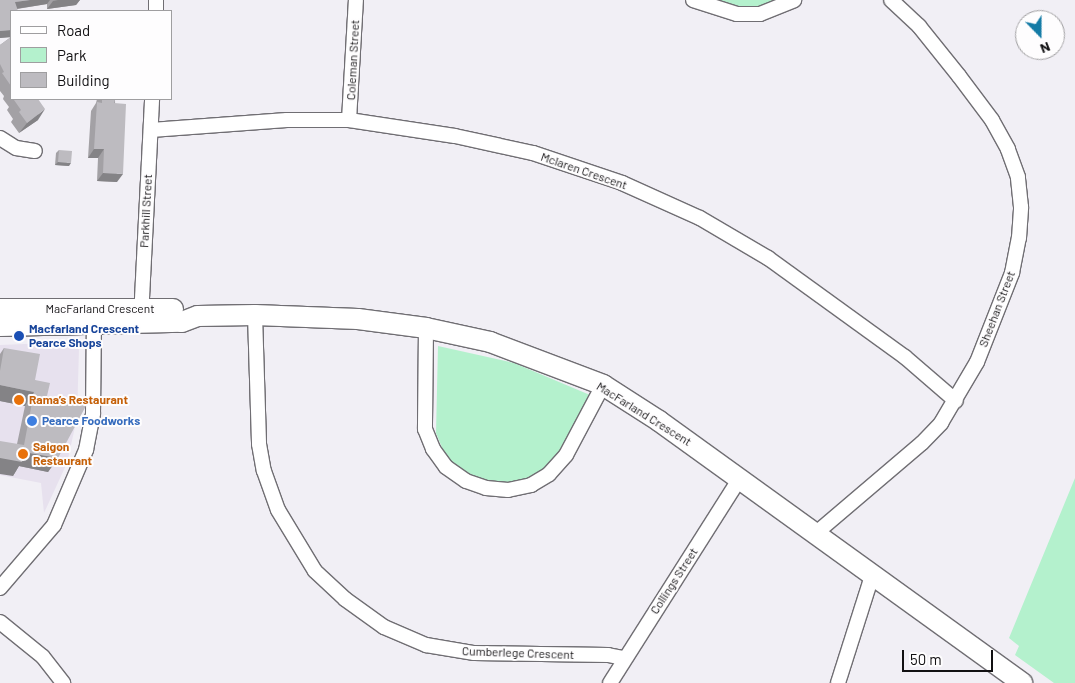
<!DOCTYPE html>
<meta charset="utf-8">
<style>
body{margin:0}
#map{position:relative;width:1075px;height:683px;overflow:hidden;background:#f1eff5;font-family:Barlow,sans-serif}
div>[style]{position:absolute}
.built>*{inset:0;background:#e7e1ee}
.green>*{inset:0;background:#b4f1cd}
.roads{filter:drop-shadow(1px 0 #706e73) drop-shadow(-1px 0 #706e73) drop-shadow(0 1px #706e73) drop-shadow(0 -1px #706e73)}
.street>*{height:14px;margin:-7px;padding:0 7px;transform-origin:7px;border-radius:7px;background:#fff}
.secondary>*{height:20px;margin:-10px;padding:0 10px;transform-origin:10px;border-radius:10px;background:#fff}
.wall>*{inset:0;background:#a3a1a5}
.shaded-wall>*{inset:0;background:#848386}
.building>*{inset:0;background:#bdbbc0}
.dots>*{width:14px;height:14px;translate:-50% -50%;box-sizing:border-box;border:2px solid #fefdfe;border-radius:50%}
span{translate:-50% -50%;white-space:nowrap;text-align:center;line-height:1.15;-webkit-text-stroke:4px #fefdfe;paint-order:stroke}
.street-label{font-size:12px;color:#111012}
.transit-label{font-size:12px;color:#164399;font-weight:700}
.left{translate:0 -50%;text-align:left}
.food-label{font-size:12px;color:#c56008;font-weight:700}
.shop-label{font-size:12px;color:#366cbe;font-weight:700}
.legend{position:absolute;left:10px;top:10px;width:162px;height:90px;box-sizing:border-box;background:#fefdfe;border:1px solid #9f9ea0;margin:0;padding:6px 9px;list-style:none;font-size:15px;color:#111012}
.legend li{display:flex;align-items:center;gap:10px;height:25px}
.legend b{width:25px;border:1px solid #9f9ea0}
.north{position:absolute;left:1015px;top:10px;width:50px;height:50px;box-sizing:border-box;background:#fefdfe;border:1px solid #9f9ea0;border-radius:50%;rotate:158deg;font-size:14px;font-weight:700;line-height:20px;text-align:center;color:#111012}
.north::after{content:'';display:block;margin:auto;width:18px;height:22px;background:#147ba6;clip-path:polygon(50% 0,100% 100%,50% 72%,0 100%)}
.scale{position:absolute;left:902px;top:650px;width:91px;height:22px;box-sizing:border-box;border:2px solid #111012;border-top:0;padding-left:6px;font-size:15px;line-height:18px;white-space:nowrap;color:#111012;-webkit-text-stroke:4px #fefdfe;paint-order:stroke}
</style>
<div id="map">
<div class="built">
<i style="clip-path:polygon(73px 342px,79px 348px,77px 418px,67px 463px,44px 513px,41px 483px,0 475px,0 345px)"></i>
</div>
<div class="green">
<i style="clip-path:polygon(705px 0,780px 0,761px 10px,737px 12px)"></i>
<i style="clip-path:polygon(438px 346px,514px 363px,590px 395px,558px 455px,543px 471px,527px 481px,508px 485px,489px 484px,472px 478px,455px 466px,443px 450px,436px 433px)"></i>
<i style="clip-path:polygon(1075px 478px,1075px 683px,1054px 683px,1015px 655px,1019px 646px,1009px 638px)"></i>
</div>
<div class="roads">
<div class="street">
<i style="left:693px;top:0;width:46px;rotate:17.7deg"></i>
<i style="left:737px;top:14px;width:23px"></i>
<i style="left:760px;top:14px;width:37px;rotate:-22deg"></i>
<i style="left:156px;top:11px;width:11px;rotate:-90deg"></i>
<i style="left:349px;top:120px;width:120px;rotate:-86.7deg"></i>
<i style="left:151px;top:130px;width:136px;rotate:-4.2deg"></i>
<i style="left:287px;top:120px;width:62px"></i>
<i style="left:349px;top:120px;width:107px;rotate:8.6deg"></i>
<i style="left:455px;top:136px;width:80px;rotate:12.3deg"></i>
<i style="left:533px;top:153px;width:94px;rotate:18.6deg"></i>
<i style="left:622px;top:183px;width:85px;rotate:24.2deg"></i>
<i style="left:700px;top:218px;width:79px;rotate:30.5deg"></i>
<i style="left:768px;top:258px;width:169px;rotate:35.9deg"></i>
<i style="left:905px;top:357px;width:67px;rotate:40.8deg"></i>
<i style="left:0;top:138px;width:19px;rotate:32deg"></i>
<i style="left:16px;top:148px;width:19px;rotate:9deg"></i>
<i style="left:255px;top:315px;width:129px;rotate:88.2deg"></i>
<i style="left:259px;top:444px;width:27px;rotate:80deg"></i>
<i style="left:264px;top:471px;width:41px;rotate:70.3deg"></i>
<i style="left:278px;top:510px;width:71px;rotate:58.8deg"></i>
<i style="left:315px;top:571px;width:41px;rotate:43deg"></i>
<i style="left:345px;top:599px;width:48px;rotate:35.7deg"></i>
<i style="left:384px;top:627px;width:46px;rotate:23.2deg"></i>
<i style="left:426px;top:645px;width:49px;rotate:9.5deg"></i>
<i style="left:474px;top:653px;width:134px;rotate:0.9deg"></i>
<i style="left:608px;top:655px;width:16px;rotate:11deg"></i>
<i style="left:141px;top:318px;width:219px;rotate:-87.1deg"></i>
<i style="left:426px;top:328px;width:101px;rotate:90.6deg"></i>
<i style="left:425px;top:429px;width:22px;rotate:68deg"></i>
<i style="left:433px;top:449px;width:22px;rotate:54deg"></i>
<i style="left:446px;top:467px;width:24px;rotate:35deg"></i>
<i style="left:466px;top:481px;width:21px;rotate:19deg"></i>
<i style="left:486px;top:488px;width:22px;rotate:5deg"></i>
<i style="left:508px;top:490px;width:24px;rotate:-12deg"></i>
<i style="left:531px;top:485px;width:21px;rotate:-31deg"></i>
<i style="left:549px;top:474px;width:25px;rotate:-48deg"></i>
<i style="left:566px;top:455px;width:79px;rotate:-62.1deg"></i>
<i style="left:815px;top:534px;width:140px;rotate:-40.4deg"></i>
<i style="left:922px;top:443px;width:28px;rotate:-46deg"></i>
<i style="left:941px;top:423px;width:71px;rotate:-59.5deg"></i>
<i style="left:977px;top:362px;width:96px;rotate:-68.5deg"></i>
<i style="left:1012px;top:273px;width:36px;rotate:-79deg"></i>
<i style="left:1019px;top:238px;width:31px;rotate:-86deg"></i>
<i style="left:1021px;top:207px;width:30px;rotate:-96deg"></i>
<i style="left:1018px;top:177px;width:30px;rotate:-110deg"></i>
<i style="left:1008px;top:149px;width:33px;rotate:-119deg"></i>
<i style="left:992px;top:120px;width:55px;rotate:-126.9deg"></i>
<i style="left:959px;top:76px;width:64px;rotate:-128.7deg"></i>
<i style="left:919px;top:26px;width:38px;rotate:-137deg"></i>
<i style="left:0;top:588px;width:83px;rotate:-49.4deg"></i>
<i style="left:54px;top:525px;width:82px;rotate:-66.9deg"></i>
<i style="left:86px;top:450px;width:38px;rotate:-79deg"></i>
<i style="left:93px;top:413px;width:97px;rotate:-89.4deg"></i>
<i style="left:0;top:622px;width:55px;rotate:39.1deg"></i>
<i style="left:43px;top:657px;width:33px;rotate:52deg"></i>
<i style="left:610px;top:683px;width:241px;rotate:-57.6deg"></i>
<i style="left:838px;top:683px;width:112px;rotate:-72.4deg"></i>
</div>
<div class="secondary">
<i style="left:0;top:309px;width:173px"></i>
<i style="left:0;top:326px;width:182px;rotate:-1.3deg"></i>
<i style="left:182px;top:322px;width:17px;rotate:-21deg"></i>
<i style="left:198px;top:316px;width:57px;rotate:-1deg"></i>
<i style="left:255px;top:315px;width:103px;rotate:2.2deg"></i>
<i style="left:358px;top:319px;width:69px;rotate:7.5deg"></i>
<i style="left:426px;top:328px;width:66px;rotate:12.3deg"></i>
<i style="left:490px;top:342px;width:121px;rotate:20.8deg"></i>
<i style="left:603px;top:385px;width:67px;rotate:32.7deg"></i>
<i style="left:659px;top:421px;width:448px;rotate:35.8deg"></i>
</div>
</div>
<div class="wall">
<i style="clip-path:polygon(0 0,80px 0,76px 5px,47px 9px,47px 4px,17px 9px,11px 11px,11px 99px,38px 99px,38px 120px,19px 133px,11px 122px,13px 119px,7px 110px,9px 107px,3px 99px,4px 96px,0 91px,0 45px,11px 37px,0 38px)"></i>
<i style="clip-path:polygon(97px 99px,115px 99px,117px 182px,97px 181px,98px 158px,88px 158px,91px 111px,96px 103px)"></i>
<i style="clip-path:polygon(59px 150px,69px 166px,55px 165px,56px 153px)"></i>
<i style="clip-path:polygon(4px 348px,35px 380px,47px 396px,58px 458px,48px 472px,19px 466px,13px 476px,17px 444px,25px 406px,0 401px,0 354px)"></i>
</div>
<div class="shaded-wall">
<i style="clip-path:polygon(30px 0,50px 0,47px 4px,9px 10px,15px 2px)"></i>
<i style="clip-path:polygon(58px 0,80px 0,76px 5px,47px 9px,53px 1px)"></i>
<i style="clip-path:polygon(11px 30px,11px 37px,0 38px,0 31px)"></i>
<i style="clip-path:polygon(45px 109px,38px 120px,19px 133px,27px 123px)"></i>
<i style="clip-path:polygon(94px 149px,104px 149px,98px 158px,88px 158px)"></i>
<i style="clip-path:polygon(58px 162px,71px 163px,69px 166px,55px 165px)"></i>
<i style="clip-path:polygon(103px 173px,123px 174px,117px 182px,97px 181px)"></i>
<i style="clip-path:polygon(0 385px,34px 392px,25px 406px,0 401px)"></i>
<i style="clip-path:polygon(24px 452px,58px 458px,48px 472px,19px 466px,13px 476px,0 474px,0 458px)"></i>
</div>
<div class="building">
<i style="clip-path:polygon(0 0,30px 0,15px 2px,18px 11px,11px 11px,11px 30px,0 31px)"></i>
<i style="clip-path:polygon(11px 37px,11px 86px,2px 73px,4px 72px,0 64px,0 45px)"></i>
<i style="clip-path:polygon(16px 99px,38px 99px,45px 109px,27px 123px,19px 112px,21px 110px,14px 100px)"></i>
<i style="clip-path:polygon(102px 99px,115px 99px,114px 103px,126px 104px,123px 174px,103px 173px,104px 149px,94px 149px,97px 102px,102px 103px)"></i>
<i style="clip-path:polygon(59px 150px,72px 151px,71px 163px,58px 162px)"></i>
<i style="clip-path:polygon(4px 348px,40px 354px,35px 380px,50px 383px,47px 396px,87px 404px,58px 458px,24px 452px,22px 462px,0 458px,0 441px,24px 445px,34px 392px,0 385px,0 371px)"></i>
</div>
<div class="dots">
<i style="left:19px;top:336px;background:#1a4fb4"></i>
<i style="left:19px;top:400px;background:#e8710a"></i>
<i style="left:32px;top:421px;background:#3f7fe0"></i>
<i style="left:23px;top:454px;background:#e8710a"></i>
</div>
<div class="street-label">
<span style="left:353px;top:60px;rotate:-87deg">Coleman Street</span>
<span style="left:584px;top:171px;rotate:19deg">Mclaren Crescent</span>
<span style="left:146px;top:211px;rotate:-87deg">Parkhill Street</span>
<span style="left:100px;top:309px">MacFarland Crescent</span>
<span style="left:997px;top:309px;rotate:-69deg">Sheehan Street</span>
<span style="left:644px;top:414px;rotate:32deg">MacFarland Crescent</span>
<span style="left:674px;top:581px;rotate:-57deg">Collings Street</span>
<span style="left:518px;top:653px;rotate:2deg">Cumberlege Crescent</span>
</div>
<div class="transit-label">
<span class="left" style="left:29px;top:336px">Macfarland Crescent<br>Pearce Shops</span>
</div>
<div class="food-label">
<span class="left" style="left:29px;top:400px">Rama’s Restaurant</span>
<span class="left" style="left:33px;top:454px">Saigon<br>Restaurant</span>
</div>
<div class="shop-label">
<span class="left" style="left:42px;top:421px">Pearce Foodworks</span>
</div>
<ul class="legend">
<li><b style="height:6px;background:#fff"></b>Road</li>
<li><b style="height:14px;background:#b4f1cd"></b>Park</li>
<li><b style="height:14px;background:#bdbbc0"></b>Building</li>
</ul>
<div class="north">N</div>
<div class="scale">50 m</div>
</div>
